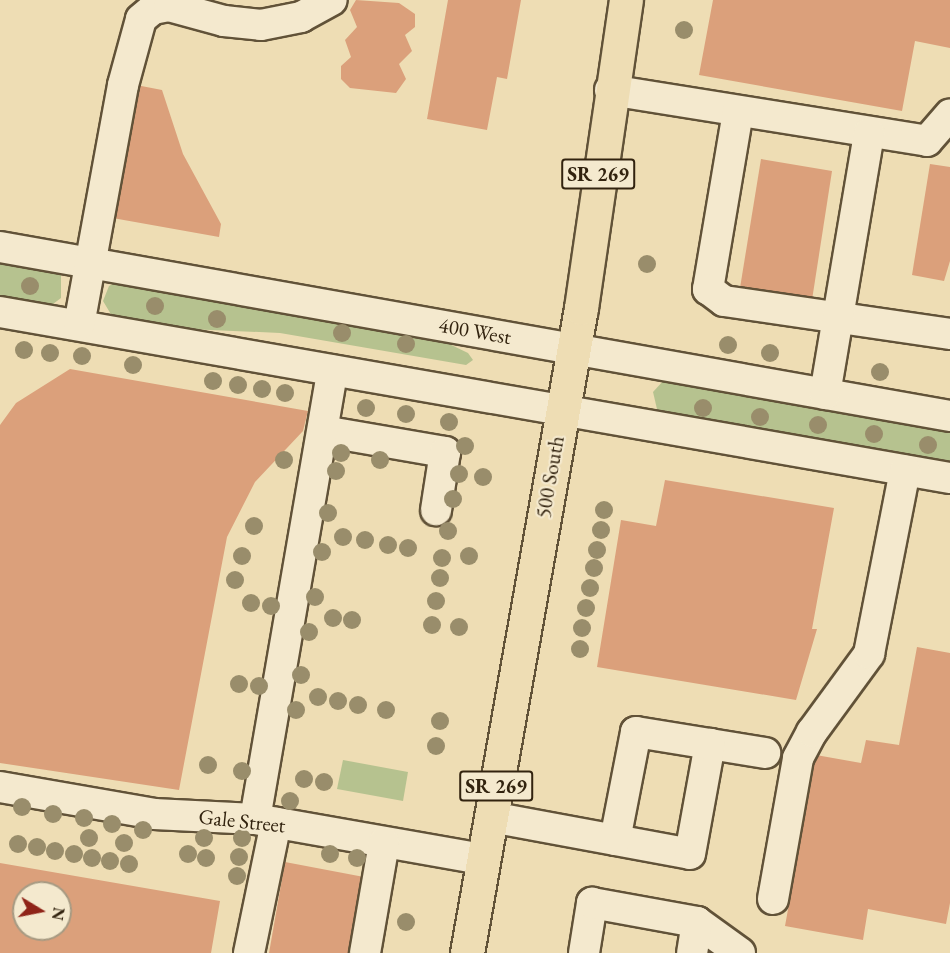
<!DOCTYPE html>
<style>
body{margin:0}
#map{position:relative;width:950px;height:953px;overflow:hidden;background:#eeddb4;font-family:"EB Garamond",serif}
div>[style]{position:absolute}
.green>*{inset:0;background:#b6c28f}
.building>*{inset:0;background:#dba07b}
.roads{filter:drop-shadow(2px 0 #615238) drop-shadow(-2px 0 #615238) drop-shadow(0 2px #615238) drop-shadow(0 -2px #615238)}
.minor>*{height:30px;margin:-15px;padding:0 15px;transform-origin:15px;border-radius:15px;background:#f4e9ce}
.major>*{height:33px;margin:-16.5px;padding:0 16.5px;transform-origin:16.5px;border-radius:16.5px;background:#eeddb4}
.trees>*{width:18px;height:18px;margin:-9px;border-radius:50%;background:#998d6b}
span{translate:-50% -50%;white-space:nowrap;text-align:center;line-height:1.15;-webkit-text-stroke:4.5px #f4e9ce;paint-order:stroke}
.shield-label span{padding:2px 4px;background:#f4e9ce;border:2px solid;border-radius:4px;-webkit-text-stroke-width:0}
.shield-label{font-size:20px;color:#32230f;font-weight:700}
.street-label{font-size:21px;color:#32230f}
.north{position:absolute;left:12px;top:881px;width:60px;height:60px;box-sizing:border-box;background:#f4e9ce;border:2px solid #a69a82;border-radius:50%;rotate:100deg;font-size:16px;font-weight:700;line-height:24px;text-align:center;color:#32230f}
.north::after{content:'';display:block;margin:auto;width:21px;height:27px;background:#8f2418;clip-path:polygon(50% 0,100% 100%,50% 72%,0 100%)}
</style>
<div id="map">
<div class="green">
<i style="clip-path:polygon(0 260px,61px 274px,61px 298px,49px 307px,0 298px)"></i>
<i style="clip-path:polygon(116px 282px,443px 341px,468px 353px,473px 360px,466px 365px,280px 333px,188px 329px,112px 316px,103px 301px,109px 286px)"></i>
<i style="clip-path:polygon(664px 380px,950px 427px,950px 464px,665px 414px,657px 409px,653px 392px)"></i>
<i style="clip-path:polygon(343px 760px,408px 772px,403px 801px,337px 789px)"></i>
</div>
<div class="building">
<i style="clip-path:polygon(356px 0,399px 3px,415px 14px,415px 27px,405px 35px,412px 51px,399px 64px,406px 79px,396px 93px,350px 88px,341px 79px,341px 66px,351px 57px,345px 40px,357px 27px,350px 10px)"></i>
<i style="clip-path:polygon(448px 0,521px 0,507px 79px,497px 77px,487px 130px,427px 119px)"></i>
<i style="clip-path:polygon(713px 0,950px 0,950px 48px,915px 41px,902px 111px,699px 75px)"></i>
<i style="clip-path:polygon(131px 84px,162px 90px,183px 154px,221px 224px,219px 237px,107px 217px)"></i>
<i style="clip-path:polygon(761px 159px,832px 171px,812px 300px,740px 288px)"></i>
<i style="clip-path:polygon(930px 164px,950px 167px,950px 261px,944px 281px,912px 275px)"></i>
<i style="clip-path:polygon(70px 369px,308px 411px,303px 431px,255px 482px,227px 537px,179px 790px,0 763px,0 425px,16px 403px)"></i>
<i style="clip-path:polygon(665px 480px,834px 508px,812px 629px,817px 629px,796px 700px,597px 667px,621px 520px,656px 526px)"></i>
<i style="clip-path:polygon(917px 647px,950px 653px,950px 903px,946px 924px,868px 909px,863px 940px,785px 926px,816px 755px,861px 763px,866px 740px,899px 745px)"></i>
<i style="clip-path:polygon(285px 862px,364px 877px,351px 953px,269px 953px)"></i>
<i style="clip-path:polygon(evenodd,0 863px,220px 901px,211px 953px,0 953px,0 863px,24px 893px,60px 893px,60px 929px,24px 929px,24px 893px)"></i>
</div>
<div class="roads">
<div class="minor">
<i style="left:610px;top:90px;width:321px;rotate:9.1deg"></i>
<i style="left:927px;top:141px;width:35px;rotate:-49deg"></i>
<i style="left:738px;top:112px;width:180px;rotate:99.6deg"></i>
<i style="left:708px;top:289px;width:20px;rotate:37deg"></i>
<i style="left:724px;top:301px;width:228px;rotate:8.3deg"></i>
<i style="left:0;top:247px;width:965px;rotate:10.09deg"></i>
<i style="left:0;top:312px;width:964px;rotate:9.91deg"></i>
<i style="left:79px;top:325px;width:244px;rotate:-79.6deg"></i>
<i style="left:123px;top:85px;width:68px;rotate:-74.7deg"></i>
<i style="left:141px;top:19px;width:16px;rotate:-40deg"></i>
<i style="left:153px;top:9px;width:16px;rotate:-11deg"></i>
<i style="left:169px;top:6px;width:57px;rotate:15.3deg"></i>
<i style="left:224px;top:21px;width:37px;rotate:6deg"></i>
<i style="left:261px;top:25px;width:41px;rotate:-11.3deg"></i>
<i style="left:301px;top:17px;width:35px;rotate:-29deg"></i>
<i style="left:825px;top:394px;width:265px;rotate:-80.4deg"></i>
<i style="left:323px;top:431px;width:124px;rotate:9.8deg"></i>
<i style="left:445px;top:452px;width:59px;rotate:98.8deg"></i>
<i style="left:710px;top:744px;width:56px;rotate:9.3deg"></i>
<i style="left:0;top:787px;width:156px;rotate:9.9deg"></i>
<i style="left:154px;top:814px;width:101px;rotate:2.8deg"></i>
<i style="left:255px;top:819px;width:231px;rotate:10deg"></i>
<i style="left:491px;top:817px;width:202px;rotate:10.5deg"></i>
<i style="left:690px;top:854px;width:112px;rotate:-79.7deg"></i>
<i style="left:710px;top:744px;width:75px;rotate:-170.8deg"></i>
<i style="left:636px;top:732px;width:110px;rotate:101deg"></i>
<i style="left:255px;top:819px;width:455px;rotate:-80.2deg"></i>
<i style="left:773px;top:899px;width:143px;rotate:-79.9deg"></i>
<i style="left:798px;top:758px;width:30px;rotate:-62deg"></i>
<i style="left:812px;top:732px;width:97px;rotate:-53.8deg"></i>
<i style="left:869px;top:654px;width:187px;rotate:-78.9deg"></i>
<i style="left:697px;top:922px;width:53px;rotate:35.8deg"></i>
<i style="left:249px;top:953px;width:133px;rotate:-78.3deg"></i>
<i style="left:365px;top:953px;width:112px;rotate:-80.2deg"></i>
<i style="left:584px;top:953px;width:51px;rotate:-80.9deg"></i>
<i style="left:592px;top:903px;width:107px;rotate:10.3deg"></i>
<i style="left:697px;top:922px;width:31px;rotate:99deg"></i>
</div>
<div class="major">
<i style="left:467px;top:953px;width:655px;rotate:-79.98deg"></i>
<i style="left:581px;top:308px;width:311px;rotate:-81.7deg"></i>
</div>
</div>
<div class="trees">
<i style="left:684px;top:30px"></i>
<i style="left:647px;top:264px"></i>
<i style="left:30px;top:286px"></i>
<i style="left:155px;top:306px"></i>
<i style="left:217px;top:319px"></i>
<i style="left:342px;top:333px"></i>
<i style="left:406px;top:344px"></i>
<i style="left:728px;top:345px"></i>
<i style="left:24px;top:350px"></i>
<i style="left:50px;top:353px"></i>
<i style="left:770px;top:353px"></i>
<i style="left:82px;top:356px"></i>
<i style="left:133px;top:365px"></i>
<i style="left:880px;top:372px"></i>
<i style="left:213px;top:381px"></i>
<i style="left:238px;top:385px"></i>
<i style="left:262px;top:389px"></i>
<i style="left:285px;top:393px"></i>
<i style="left:366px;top:408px"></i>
<i style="left:703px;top:408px"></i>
<i style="left:406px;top:414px"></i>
<i style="left:760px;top:417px"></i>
<i style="left:449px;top:422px"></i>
<i style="left:818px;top:425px"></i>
<i style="left:874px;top:434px"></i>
<i style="left:928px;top:445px"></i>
<i style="left:465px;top:446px"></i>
<i style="left:341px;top:453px"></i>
<i style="left:284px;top:460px"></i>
<i style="left:380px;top:460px"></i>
<i style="left:336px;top:471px"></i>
<i style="left:459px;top:474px"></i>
<i style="left:483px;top:477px"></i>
<i style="left:453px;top:499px"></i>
<i style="left:604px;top:510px"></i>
<i style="left:328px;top:513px"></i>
<i style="left:254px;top:526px"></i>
<i style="left:601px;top:530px"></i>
<i style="left:448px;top:531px"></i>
<i style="left:343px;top:537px"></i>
<i style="left:365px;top:540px"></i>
<i style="left:388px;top:545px"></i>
<i style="left:408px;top:548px"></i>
<i style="left:597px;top:550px"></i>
<i style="left:322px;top:552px"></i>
<i style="left:242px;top:556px"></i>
<i style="left:469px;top:556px"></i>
<i style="left:442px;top:558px"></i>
<i style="left:594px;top:568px"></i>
<i style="left:440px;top:578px"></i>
<i style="left:235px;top:580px"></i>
<i style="left:590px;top:588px"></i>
<i style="left:315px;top:597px"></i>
<i style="left:436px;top:601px"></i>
<i style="left:251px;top:603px"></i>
<i style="left:271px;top:606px"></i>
<i style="left:586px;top:608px"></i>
<i style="left:333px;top:618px"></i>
<i style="left:352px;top:620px"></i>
<i style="left:432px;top:625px"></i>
<i style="left:459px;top:627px"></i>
<i style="left:582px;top:628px"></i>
<i style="left:309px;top:632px"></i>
<i style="left:580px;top:649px"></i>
<i style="left:301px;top:675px"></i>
<i style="left:239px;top:684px"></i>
<i style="left:259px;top:686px"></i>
<i style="left:318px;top:697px"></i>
<i style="left:338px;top:701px"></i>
<i style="left:358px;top:705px"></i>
<i style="left:296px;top:710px"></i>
<i style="left:386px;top:710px"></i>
<i style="left:440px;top:721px"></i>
<i style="left:436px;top:746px"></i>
<i style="left:208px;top:765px"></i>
<i style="left:242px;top:771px"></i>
<i style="left:304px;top:779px"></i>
<i style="left:324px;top:782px"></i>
<i style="left:290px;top:801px"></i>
<i style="left:22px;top:807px"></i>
<i style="left:53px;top:814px"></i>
<i style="left:84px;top:818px"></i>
<i style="left:112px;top:824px"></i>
<i style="left:143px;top:830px"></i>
<i style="left:89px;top:838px"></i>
<i style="left:204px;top:838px"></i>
<i style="left:242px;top:838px"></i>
<i style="left:124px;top:843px"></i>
<i style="left:18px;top:844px"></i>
<i style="left:37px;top:847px"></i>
<i style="left:55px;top:851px"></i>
<i style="left:74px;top:854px"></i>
<i style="left:188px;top:854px"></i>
<i style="left:330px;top:854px"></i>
<i style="left:239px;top:857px"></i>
<i style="left:92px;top:858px"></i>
<i style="left:206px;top:858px"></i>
<i style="left:357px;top:858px"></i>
<i style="left:110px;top:861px"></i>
<i style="left:129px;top:864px"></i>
<i style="left:237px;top:876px"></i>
<i style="left:406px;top:922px"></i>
</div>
<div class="shield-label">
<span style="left:598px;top:174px">SR 269</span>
<span style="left:496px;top:786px">SR 269</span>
</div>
<div class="street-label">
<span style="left:475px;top:331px;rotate:10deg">400 West</span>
<span style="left:550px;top:477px;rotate:-80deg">500 South</span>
<span style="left:242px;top:821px;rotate:6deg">Gale Street</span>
</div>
<div class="north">N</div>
</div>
